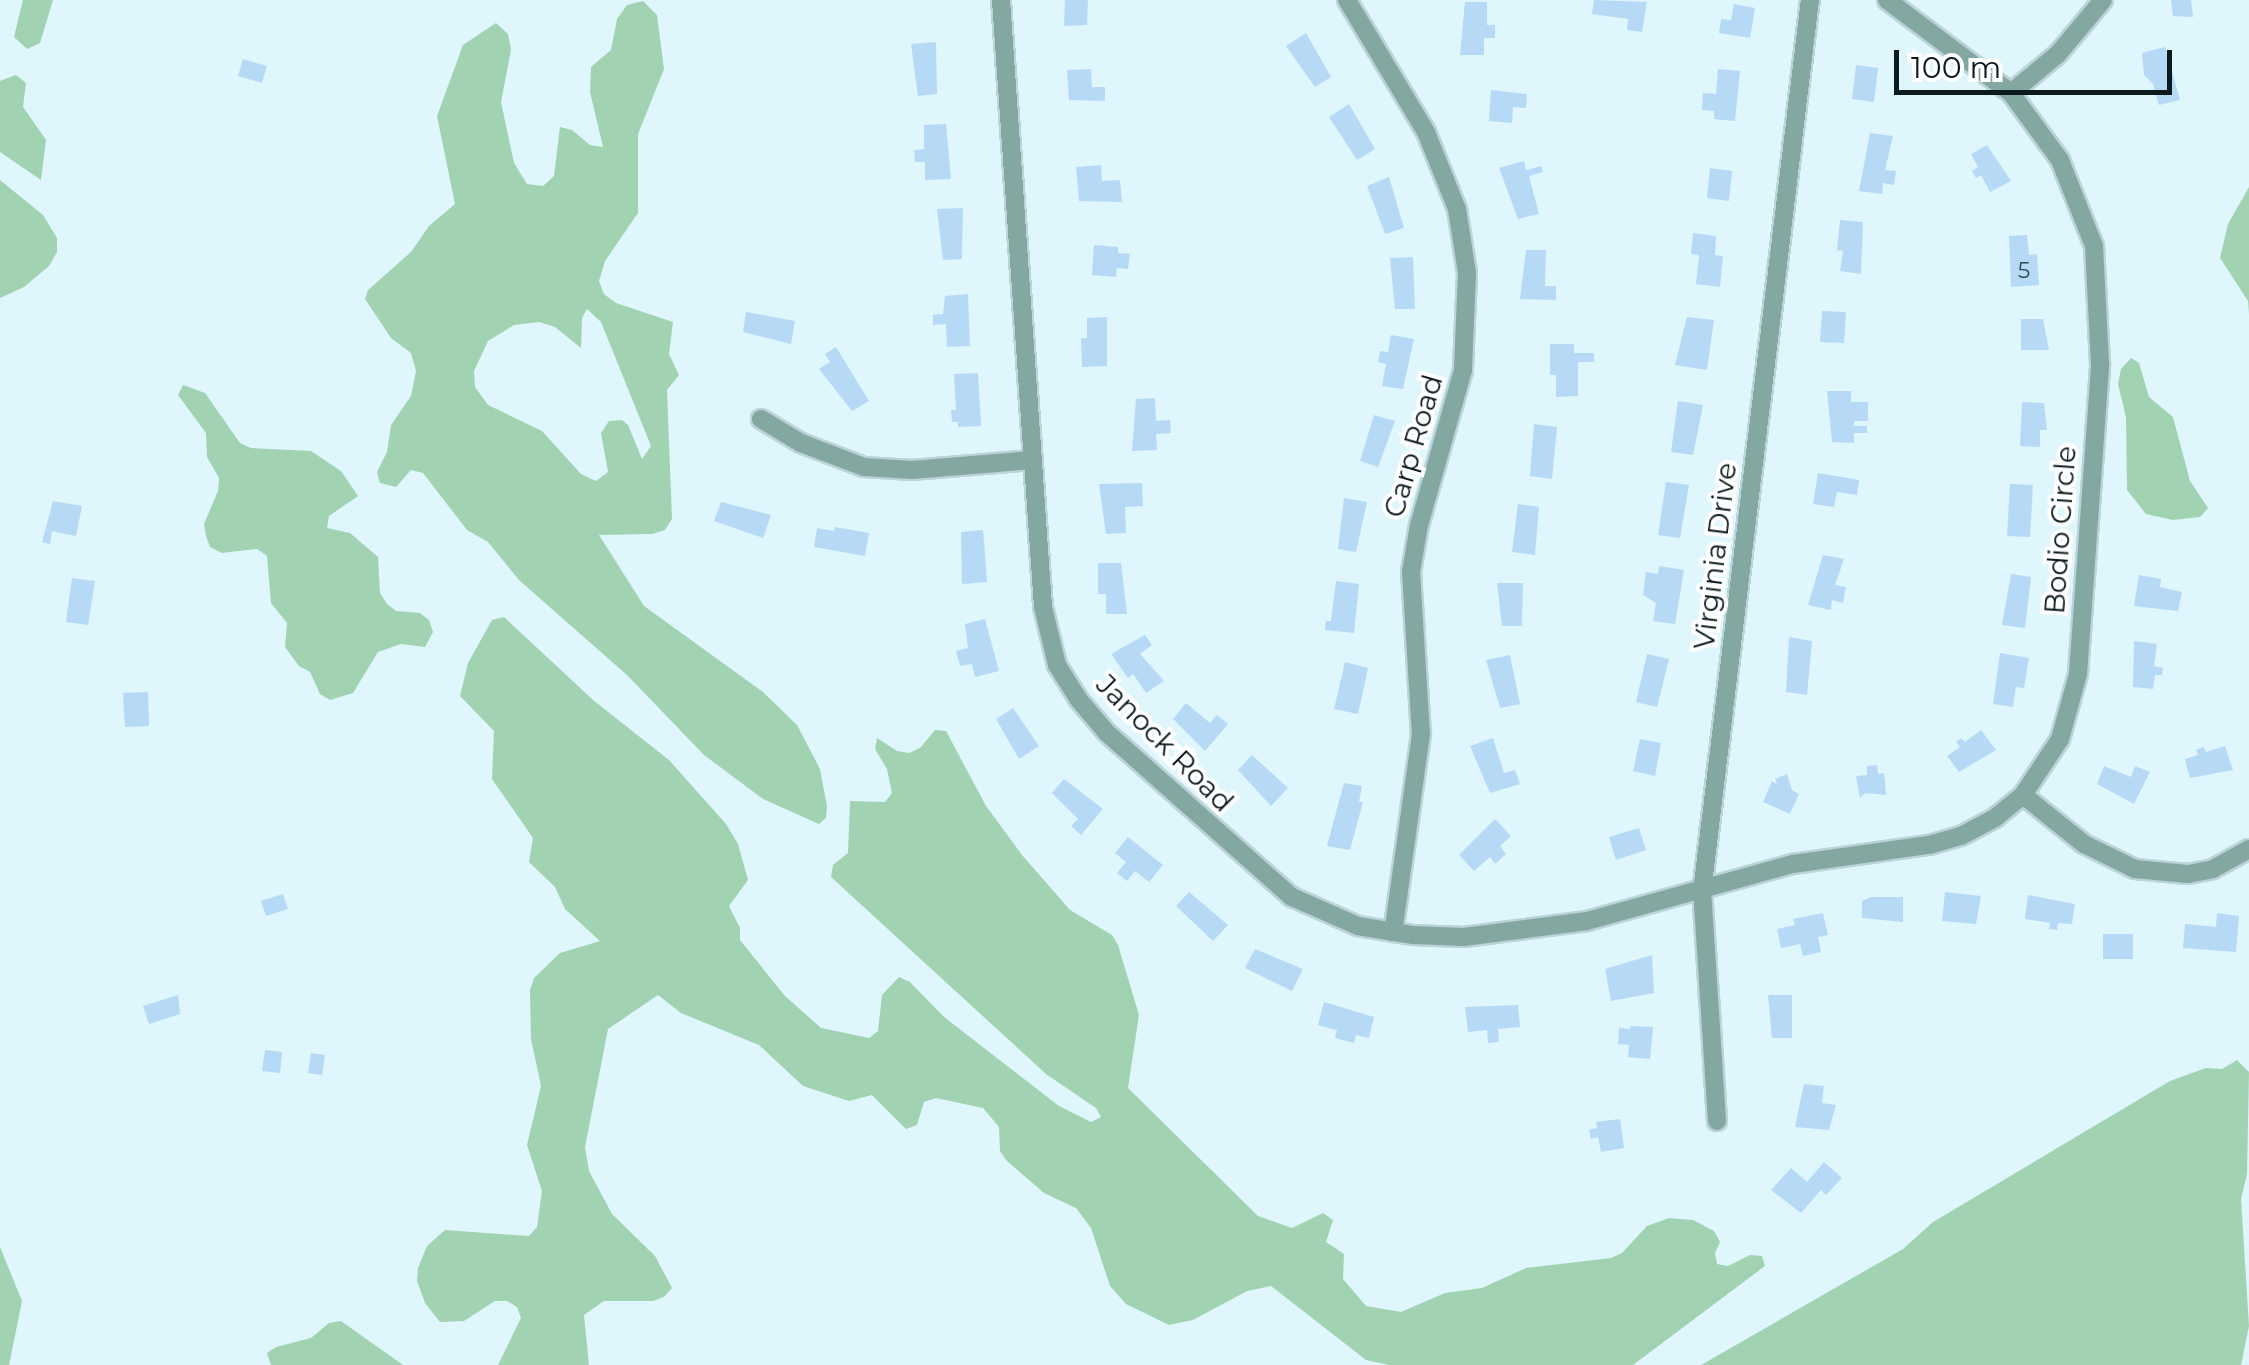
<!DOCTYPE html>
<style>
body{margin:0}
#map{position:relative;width:2249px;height:1365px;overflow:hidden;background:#def6fc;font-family:Montserrat,sans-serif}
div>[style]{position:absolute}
.green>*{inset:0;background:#a1d3b2}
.building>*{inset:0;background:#b6daf5}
.roads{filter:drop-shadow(2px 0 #bcd3d8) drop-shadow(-2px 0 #bcd3d8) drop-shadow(0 2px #bcd3d8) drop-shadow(0 -2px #bcd3d8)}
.minor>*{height:18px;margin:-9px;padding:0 9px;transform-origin:9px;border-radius:9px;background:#83a7a1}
span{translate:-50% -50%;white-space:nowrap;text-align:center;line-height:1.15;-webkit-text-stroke:8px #fefefe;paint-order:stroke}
.number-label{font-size:22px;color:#354a53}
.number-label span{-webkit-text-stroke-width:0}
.street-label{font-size:28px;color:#0a1a1d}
.scale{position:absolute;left:1894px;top:50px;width:278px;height:45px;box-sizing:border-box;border:5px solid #0a1a1d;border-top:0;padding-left:12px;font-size:30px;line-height:35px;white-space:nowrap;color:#0a1a1d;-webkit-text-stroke:8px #fefefe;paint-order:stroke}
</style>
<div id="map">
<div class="green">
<i style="clip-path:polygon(23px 0,53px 0,40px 43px,27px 49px,14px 37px)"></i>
<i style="clip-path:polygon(evenodd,643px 1px,657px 15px,664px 69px,638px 134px,638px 213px,605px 261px,599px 281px,604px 294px,616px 303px,673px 322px,669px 354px,679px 375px,667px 390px,672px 519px,665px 530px,652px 534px,599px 535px,644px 606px,763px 692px,797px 725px,820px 769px,827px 806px,826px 818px,819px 824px,763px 799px,704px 755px,628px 676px,519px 580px,488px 542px,467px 530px,423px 473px,411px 470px,396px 487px,380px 483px,377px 472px,387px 452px,391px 425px,411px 396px,416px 371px,411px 353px,391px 338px,365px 299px,368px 290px,411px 252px,429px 226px,455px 204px,437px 116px,463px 45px,496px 23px,508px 34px,511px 50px,501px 102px,514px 163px,527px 184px,543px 186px,554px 176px,560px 127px,572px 130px,590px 145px,603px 147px,590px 92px,591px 67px,611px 50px,617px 19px,627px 5px,643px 1px,587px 309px,601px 322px,651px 446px,642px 459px,628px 425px,622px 420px,609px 421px,601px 433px,608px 472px,596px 481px,581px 474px,542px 431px,488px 405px,475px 387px,474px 371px,488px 341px,514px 325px,539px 322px,555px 327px,581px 348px,582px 318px,587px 309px)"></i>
<i style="clip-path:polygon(16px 75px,26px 83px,23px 107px,46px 140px,41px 180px,0 152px,0 81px)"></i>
<i style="clip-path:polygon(0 180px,43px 215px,57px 238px,57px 252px,49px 266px,24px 287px,0 298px)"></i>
<i style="clip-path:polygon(2249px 187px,2249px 314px,2248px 301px,2220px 258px,2228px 224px)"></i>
<i style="clip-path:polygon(2131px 358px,2139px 363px,2149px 397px,2173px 417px,2190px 481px,2208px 508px,2200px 517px,2173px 520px,2146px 514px,2127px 490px,2126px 417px,2118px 384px,2121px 369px)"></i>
<i style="clip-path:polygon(183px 385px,205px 393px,240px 443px,251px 448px,311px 451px,341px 471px,358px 496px,329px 516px,327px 528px,350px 533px,378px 557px,380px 593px,387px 604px,396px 611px,420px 613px,429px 620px,433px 632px,425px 647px,401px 644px,378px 652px,353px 693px,330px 700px,320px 694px,310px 672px,299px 666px,285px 647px,287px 623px,271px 603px,267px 556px,257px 549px,222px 553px,210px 547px,206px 536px,204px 524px,218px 491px,219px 478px,207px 457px,206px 433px,178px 395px)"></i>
<i style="clip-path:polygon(504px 617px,593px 700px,669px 760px,726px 824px,738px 844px,748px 880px,729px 906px,740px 928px,740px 940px,785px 996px,821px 1028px,869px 1038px,878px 1031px,882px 995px,899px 977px,910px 982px,944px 1017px,1059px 1106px,1091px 1122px,1101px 1117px,1096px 1108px,1046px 1074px,831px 877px,833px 865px,848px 853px,850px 801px,885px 802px,892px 793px,887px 769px,875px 749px,877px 738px,897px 751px,909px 753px,920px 748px,935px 730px,946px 731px,986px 806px,1022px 855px,1070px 910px,1112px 935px,1118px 945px,1139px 1015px,1128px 1088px,1258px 1216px,1292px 1228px,1323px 1213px,1333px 1220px,1326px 1242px,1344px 1254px,1343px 1279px,1366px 1306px,1401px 1312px,1445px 1293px,1482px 1288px,1526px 1268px,1611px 1258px,1622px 1253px,1647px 1226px,1669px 1218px,1693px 1220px,1714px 1231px,1720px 1242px,1715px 1253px,1717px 1264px,1728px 1266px,1750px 1255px,1762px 1256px,1765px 1266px,1633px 1365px,1389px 1365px,1366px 1360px,1271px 1286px,1247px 1291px,1193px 1320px,1169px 1325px,1126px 1304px,1110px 1286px,1091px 1228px,1076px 1208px,1044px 1193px,1007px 1161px,1000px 1151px,999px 1127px,983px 1108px,936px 1098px,924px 1102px,917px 1125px,906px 1129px,872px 1095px,849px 1101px,803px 1086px,759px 1045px,681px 1013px,658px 995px,608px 1029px,585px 1147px,589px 1171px,612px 1214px,655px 1256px,672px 1288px,664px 1297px,653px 1301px,604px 1301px,584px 1315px,589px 1365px,498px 1365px,521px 1318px,517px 1307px,507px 1301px,495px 1301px,464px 1321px,440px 1322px,425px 1303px,417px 1281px,418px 1268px,427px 1246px,445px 1230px,529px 1236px,537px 1227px,542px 1191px,527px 1145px,541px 1086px,531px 1039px,530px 990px,534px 978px,560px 953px,600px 941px,565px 909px,555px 887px,529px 862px,533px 838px,492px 779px,494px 731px,460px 696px,468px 663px,492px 620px)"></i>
<i style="clip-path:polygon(2237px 1060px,2249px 1072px,2247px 1174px,2241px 1199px,2249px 1326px,2241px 1365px,1701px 1365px,1903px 1249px,1933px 1222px,2170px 1081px,2206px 1068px,2222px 1069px)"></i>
<i style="clip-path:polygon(0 1247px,22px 1301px,9px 1365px,0 1365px)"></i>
<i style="clip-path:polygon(341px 1321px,403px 1365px,271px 1365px,267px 1353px,276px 1347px,311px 1338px,329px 1323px)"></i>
</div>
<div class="building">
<i style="clip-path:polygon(1065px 0,1088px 0,1087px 25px,1064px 26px)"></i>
<i style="clip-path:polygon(1594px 0,1647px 2px,1642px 32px,1627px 30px,1628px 19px,1592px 14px)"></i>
<i style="clip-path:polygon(2171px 0,2191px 0,2193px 17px,2173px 16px)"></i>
<i style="clip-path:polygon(1465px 2px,1487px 2px,1487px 25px,1495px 25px,1495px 38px,1484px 38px,1484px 55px,1460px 55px)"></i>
<i style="clip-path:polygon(1734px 4px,1755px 8px,1750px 38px,1719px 33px,1721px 19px,1731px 20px)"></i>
<i style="clip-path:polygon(1306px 33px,1331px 77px,1315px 87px,1286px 46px)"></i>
<i style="clip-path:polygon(936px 42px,937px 94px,918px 96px,911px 44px)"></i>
<i style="clip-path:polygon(2165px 47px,2180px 100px,2159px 105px,2153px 84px,2144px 75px,2142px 53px)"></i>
<i style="clip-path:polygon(243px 59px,267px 66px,262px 83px,238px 76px)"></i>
<i style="clip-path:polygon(1856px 65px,1878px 68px,1874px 102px,1852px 99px)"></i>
<i style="clip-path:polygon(1091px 69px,1092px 87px,1105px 87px,1105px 101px,1069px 100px,1067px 70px)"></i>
<i style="clip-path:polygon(1718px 69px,1740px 71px,1735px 121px,1714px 119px,1714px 111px,1702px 110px,1703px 93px,1716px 94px)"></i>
<i style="clip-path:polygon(1491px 90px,1527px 94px,1526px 108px,1513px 107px,1512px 123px,1489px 121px)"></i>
<i style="clip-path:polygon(1349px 104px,1375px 149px,1357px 160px,1329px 117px)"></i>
<i style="clip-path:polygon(946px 124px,951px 179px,925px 180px,925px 162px,915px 162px,914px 150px,924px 149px,924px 125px)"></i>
<i style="clip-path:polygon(1870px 133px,1893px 136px,1885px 170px,1896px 171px,1894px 185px,1883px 183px,1882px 194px,1859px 191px)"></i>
<i style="clip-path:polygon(1987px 145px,2011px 181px,1990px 192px,1981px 175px,1976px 178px,1972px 171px,1978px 167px,1971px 154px)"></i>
<i style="clip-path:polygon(1524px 161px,1526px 170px,1541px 166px,1543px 172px,1529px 176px,1539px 214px,1518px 219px,1499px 168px)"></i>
<i style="clip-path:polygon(1101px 165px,1102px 181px,1120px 180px,1122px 202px,1079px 201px,1076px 167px)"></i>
<i style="clip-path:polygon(1710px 168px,1732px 171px,1729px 201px,1707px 198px)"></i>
<i style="clip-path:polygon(1389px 177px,1404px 228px,1385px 234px,1367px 186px)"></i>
<i style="clip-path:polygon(963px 208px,962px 259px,943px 260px,937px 209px)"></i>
<i style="clip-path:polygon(1840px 220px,1863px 222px,1861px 274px,1840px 271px,1843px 251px,1837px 250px)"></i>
<i style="clip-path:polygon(1693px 233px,1716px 236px,1715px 255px,1723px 256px,1720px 287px,1696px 284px,1699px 255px,1691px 254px)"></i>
<i style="clip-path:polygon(2027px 235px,2029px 255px,2037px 254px,2039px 285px,2011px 287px,2009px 236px)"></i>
<i style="clip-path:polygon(1094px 245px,1118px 247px,1118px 253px,1130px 254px,1128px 269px,1117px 268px,1116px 277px,1092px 275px)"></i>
<i style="clip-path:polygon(1526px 250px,1546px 250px,1545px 286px,1556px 286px,1556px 300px,1520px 299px)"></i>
<i style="clip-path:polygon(1413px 257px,1415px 309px,1395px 309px,1390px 258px)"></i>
<i style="clip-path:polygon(968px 294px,970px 346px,947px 347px,946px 324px,933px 325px,933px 315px,943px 314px,945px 296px)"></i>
<i style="clip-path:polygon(1822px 311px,1846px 312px,1844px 343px,1820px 342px)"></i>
<i style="clip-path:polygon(746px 312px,795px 321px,791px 344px,743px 332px)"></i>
<i style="clip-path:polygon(1107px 317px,1107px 366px,1082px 367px,1081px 338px,1087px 338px,1087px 318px)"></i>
<i style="clip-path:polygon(1687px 317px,1714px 320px,1707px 370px,1675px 365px)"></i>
<i style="clip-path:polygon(2021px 319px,2043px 319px,2049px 350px,2021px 350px)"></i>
<i style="clip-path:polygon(1391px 335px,1414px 339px,1403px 389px,1382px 386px,1386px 364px,1378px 362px,1380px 351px,1388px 352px)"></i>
<i style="clip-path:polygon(1550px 344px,1574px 344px,1574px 353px,1594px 353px,1594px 362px,1578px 362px,1578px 396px,1556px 397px,1556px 375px,1550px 375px)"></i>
<i style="clip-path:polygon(836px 347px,869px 401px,852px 411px,819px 369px,830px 362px,825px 354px)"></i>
<i style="clip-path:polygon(978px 373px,981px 426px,958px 427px,958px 422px,952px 422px,951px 410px,956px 410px,954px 374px)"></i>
<i style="clip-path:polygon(1827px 391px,1851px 391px,1851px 402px,1868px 402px,1868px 421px,1854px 421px,1854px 426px,1867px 426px,1867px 433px,1854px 433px,1854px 443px,1832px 442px)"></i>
<i style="clip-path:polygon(1155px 398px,1156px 421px,1170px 420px,1171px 433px,1156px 434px,1157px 450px,1132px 451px,1136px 399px)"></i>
<i style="clip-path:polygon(1678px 401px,1703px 405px,1693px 455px,1671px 452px)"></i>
<i style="clip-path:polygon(2022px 402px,2044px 403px,2047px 430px,2040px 430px,2040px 447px,2020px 446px)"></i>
<i style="clip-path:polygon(1374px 415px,1395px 421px,1378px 467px,1360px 461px)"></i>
<i style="clip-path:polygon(1534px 424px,1557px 427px,1552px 479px,1530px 476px)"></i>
<i style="clip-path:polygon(1818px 473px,1859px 480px,1857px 495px,1837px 492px,1834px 507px,1813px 504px)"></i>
<i style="clip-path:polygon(1666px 482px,1689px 485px,1680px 538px,1658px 535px)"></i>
<i style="clip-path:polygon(1142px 483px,1143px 506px,1125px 507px,1126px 533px,1106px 534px,1099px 484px)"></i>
<i style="clip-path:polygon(2010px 484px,2033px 485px,2030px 537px,2007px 536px)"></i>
<i style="clip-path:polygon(1344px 498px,1367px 502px,1356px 552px,1338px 549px)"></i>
<i style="clip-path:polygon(53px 501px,82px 506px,76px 536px,52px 531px,50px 544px,42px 542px)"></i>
<i style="clip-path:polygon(721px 502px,771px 515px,763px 538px,714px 521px)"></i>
<i style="clip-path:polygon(1518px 504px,1539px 507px,1535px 555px,1512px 552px)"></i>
<i style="clip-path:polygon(835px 527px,869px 533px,865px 556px,814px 547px,817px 528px,834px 531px)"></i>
<i style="clip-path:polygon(983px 530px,987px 582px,962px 584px,961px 532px)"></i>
<i style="clip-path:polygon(1823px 555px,1844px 559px,1835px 585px,1846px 587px,1843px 603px,1832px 600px,1831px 610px,1808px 605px)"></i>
<i style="clip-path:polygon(1098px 563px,1121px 563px,1127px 614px,1106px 614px,1106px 594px,1098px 594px)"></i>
<i style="clip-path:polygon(1659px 566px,1684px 570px,1675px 624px,1653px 621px,1656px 603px,1643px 595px,1646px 572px,1658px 574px)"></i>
<i style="clip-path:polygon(2011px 574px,2031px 577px,2025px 628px,2002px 625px)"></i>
<i style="clip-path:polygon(2139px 575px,2161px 579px,2160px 587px,2182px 592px,2178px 611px,2134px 606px)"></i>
<i style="clip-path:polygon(72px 578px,95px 581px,88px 625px,66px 622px)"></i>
<i style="clip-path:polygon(1336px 581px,1359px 584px,1354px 633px,1325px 630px,1326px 621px,1331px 621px)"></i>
<i style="clip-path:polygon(1497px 583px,1523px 583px,1522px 626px,1502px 626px)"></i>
<i style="clip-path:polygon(985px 619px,999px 671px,975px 677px,972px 664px,960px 666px,956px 651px,968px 648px,965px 624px)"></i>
<i style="clip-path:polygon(1145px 635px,1152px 645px,1140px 654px,1164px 681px,1146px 693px,1133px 674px,1128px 678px,1111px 654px)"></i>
<i style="clip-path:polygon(1789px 637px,1812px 641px,1807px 695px,1786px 692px)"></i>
<i style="clip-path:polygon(2134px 641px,2157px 644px,2154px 666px,2163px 668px,2162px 675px,2155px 675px,2153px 689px,2133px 687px)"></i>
<i style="clip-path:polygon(2000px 653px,2029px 658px,2024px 688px,2016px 687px,2013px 707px,1993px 704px)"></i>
<i style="clip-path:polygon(1647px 654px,1669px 659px,1657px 707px,1636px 702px)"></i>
<i style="clip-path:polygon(1510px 655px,1520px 704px,1500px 708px,1486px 660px)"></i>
<i style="clip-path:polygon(1345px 662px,1368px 668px,1358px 714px,1334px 709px)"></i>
<i style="clip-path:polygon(148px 692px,149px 726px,125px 727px,123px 693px)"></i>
<i style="clip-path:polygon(1186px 703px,1210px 723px,1217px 715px,1228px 724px,1205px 751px,1173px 719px)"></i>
<i style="clip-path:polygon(1013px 708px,1039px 746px,1019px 759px,996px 719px)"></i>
<i style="clip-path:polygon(1981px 730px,1996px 750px,1959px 772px,1947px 756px,1960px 747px,1956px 742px,1961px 738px,1965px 742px)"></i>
<i style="clip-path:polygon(1493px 738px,1504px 773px,1515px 770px,1520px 784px,1490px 793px,1470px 746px)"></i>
<i style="clip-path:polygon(1640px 739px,1661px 743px,1655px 776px,1633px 771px)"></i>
<i style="clip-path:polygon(2225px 746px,2233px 770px,2190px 778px,2185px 759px,2198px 755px,2196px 750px,2204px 747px,2206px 752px)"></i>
<i style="clip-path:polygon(1252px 755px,1288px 788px,1271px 806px,1238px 770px)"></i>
<i style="clip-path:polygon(1877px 765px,1878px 774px,1884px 773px,1886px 795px,1865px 793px,1860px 798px,1856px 776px,1867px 775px,1867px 766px)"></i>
<i style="clip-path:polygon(2104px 766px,2131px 777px,2135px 766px,2150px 772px,2134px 804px,2097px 784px)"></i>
<i style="clip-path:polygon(1787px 774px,1792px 790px,1799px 794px,1790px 814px,1763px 802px,1772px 781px,1777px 784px,1775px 779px)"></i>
<i style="clip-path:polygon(1064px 779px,1103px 809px,1081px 835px,1071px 826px,1078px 819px,1052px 793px)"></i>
<i style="clip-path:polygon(1344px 783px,1362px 786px,1359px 802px,1363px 802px,1350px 850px,1327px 846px)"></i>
<i style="clip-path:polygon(1495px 819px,1511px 836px,1500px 846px,1506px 854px,1495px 864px,1490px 857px,1474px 871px,1459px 855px)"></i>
<i style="clip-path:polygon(1639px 828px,1646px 850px,1616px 860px,1609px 837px)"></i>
<i style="clip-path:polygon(1128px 837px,1163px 865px,1149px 882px,1135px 871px,1127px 881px,1117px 873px,1126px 862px,1115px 853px)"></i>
<i style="clip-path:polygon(1189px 892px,1228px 925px,1213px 941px,1176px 906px)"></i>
<i style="clip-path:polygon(1945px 892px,1981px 896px,1976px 924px,1942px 921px)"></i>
<i style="clip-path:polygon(283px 894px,288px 909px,266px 916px,261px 901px)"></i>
<i style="clip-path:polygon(2028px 895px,2075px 904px,2072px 924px,2058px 923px,2057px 930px,2049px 929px,2050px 923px,2025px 919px)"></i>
<i style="clip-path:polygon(1871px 897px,1903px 897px,1903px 922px,1862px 918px,1862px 901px)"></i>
<i style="clip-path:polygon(1823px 913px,1828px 935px,1818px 937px,1821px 952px,1803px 956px,1800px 944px,1781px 948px,1777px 929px,1795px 925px,1793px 919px)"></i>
<i style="clip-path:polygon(2217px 913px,2239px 916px,2236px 952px,2183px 948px,2185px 924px,2216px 927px)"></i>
<i style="clip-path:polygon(2103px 934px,2133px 934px,2133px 959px,2103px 959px)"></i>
<i style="clip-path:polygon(1255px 949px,1303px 969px,1292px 991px,1245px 968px)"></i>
<i style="clip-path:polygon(1652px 955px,1654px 993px,1611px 1001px,1605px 969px)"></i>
<i style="clip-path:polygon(178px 995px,180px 1014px,149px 1024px,143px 1006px)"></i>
<i style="clip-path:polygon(1768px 995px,1792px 995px,1792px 1038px,1772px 1038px)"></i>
<i style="clip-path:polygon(1324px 1002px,1374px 1017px,1369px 1038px,1356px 1035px,1354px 1043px,1335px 1038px,1337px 1030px,1318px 1025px)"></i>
<i style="clip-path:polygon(1518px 1005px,1520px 1027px,1498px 1029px,1499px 1042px,1488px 1043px,1487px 1030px,1468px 1032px,1465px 1007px)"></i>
<i style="clip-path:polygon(1630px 1026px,1653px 1027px,1650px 1059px,1628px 1057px,1629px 1045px,1618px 1044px,1619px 1028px,1630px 1029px)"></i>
<i style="clip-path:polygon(265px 1050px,282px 1052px,280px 1073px,262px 1071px)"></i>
<i style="clip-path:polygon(311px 1053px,325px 1055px,322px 1075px,308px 1073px)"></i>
<i style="clip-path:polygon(1804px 1084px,1824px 1086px,1822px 1103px,1836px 1105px,1829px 1130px,1795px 1127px)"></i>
<i style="clip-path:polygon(1620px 1119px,1624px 1148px,1601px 1152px,1598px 1137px,1591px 1139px,1589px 1130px,1597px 1128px,1596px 1122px)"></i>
<i style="clip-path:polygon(1824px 1162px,1842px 1178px,1826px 1195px,1821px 1190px,1801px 1213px,1771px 1190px,1791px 1168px,1807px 1182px)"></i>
</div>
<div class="roads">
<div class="minor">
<i style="left:1001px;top:0;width:608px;rotate:86.04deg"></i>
<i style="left:1043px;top:607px;width:60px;rotate:76.4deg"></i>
<i style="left:1057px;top:665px;width:41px;rotate:57.8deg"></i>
<i style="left:1079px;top:700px;width:43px;rotate:49.7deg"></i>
<i style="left:1107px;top:733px;width:247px;rotate:41.6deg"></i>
<i style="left:1292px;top:897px;width:72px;rotate:23.7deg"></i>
<i style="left:1358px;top:926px;width:56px;rotate:9.3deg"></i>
<i style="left:1413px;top:935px;width:51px;rotate:2.2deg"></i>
<i style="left:1464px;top:937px;width:124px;rotate:-7.4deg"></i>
<i style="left:1587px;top:921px;width:214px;rotate:-15.5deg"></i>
<i style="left:1793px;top:864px;width:137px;rotate:-8deg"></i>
<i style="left:1929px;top:845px;width:33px;rotate:-16deg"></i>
<i style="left:1961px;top:836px;width:40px;rotate:-28deg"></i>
<i style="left:1996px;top:817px;width:35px;rotate:-39deg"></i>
<i style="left:2023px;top:795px;width:67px;rotate:-56.5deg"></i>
<i style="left:2060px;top:739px;width:67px;rotate:-74.5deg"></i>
<i style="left:2078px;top:674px;width:311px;rotate:-85.9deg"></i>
<i style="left:2100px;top:364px;width:118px;rotate:-92.9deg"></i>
<i style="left:2094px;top:246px;width:92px;rotate:-111.6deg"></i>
<i style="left:2060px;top:160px;width:83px;rotate:-126.2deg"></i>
<i style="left:2011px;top:93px;width:155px;rotate:-143.1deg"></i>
<i style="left:1347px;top:0;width:154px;rotate:59.1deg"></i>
<i style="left:1426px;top:132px;width:83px;rotate:68.1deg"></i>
<i style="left:1457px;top:209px;width:65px;rotate:81.1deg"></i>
<i style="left:1467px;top:273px;width:97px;rotate:92.4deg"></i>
<i style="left:1463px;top:370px;width:161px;rotate:105.8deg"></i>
<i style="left:1419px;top:525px;width:48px;rotate:99.7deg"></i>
<i style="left:1411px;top:572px;width:162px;rotate:86.5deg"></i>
<i style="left:1421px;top:734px;width:200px;rotate:98deg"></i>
<i style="left:2011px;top:93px;width:61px;rotate:-39.7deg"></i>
<i style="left:2058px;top:54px;width:70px;rotate:-50.2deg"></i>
<i style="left:761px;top:419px;width:47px;rotate:31deg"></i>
<i style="left:801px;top:443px;width:67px;rotate:20.9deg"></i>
<i style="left:864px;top:467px;width:48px;rotate:3.6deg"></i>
<i style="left:912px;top:470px;width:121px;rotate:-4.7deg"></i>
<i style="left:2023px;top:795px;width:78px;rotate:38.8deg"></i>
<i style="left:2084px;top:844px;width:57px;rotate:26.1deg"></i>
<i style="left:2135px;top:869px;width:53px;rotate:5.4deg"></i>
<i style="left:2188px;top:874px;width:25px;rotate:-11deg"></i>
<i style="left:2213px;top:869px;width:41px;rotate:-29.1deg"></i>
<i style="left:1717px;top:1121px;width:229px;rotate:-93.7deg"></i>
<i style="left:1702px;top:892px;width:899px;rotate:-83.1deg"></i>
</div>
</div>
<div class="number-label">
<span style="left:2024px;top:271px">5</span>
</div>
<div class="street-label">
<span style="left:1413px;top:446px;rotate:-74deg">Carp Road</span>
<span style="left:2060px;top:530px;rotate:-86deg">Bodio Circle</span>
<span style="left:1715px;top:556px;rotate:-83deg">Virginia Drive</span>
<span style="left:1165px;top:743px;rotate:45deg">Janock Road</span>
</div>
<div class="scale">100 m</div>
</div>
